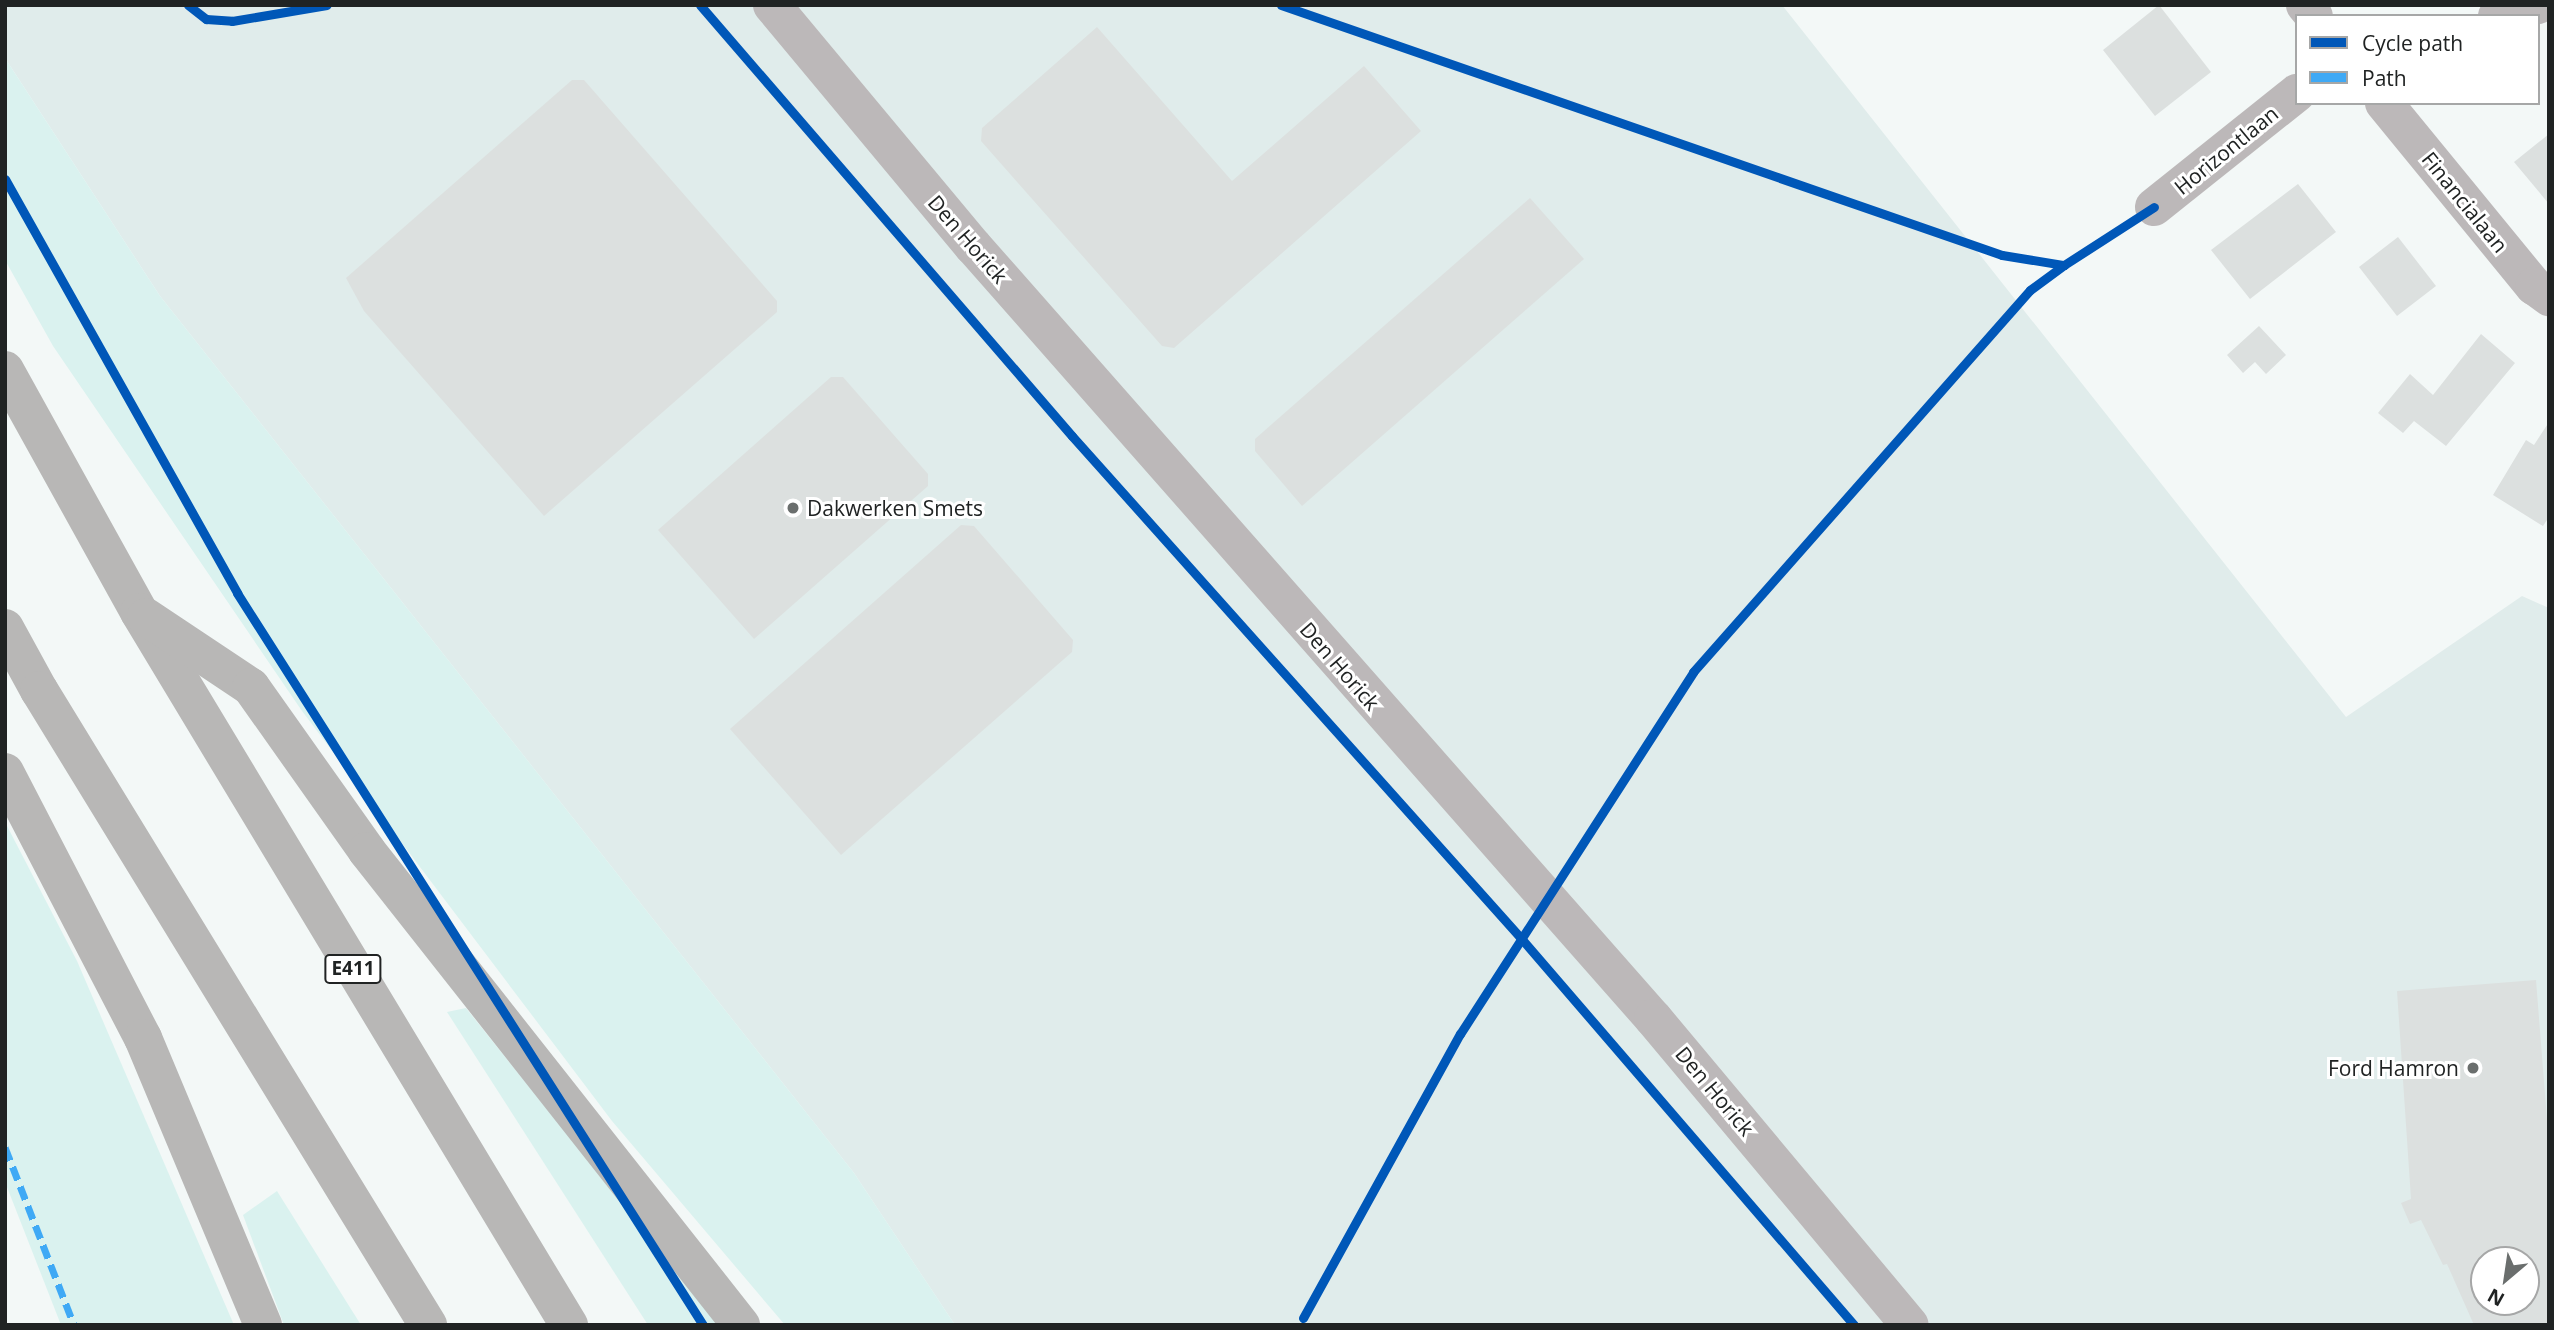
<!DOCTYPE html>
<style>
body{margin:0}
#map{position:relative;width:2554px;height:1330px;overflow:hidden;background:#f3f8f7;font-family:"Open Sans",sans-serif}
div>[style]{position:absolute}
.built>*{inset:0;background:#e0eceb}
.green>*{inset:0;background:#daf2ef}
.building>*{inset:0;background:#dce0df}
.minor>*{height:38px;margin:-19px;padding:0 19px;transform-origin:19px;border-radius:19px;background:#bcb8b9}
.highway>*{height:38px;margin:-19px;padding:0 19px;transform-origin:19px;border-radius:19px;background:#b8b7b6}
.quiet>*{height:7px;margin-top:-3.5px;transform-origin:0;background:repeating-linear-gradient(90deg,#3fa9f5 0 14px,transparent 0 21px)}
.cycleway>*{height:9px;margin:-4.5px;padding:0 4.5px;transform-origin:4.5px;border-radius:4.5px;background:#0057b8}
.dots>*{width:19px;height:19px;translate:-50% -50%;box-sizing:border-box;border:4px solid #fff;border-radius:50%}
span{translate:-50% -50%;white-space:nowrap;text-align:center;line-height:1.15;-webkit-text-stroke:6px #fff;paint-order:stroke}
.shield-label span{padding:2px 5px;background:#fff;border:2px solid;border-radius:5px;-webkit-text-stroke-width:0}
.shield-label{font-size:19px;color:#202323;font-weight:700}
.street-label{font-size:21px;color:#202323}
.poi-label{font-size:21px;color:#202323}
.left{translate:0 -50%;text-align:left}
.right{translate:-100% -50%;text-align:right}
.frame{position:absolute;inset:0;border:7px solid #202323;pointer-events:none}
.legend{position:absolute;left:2295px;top:14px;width:245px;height:91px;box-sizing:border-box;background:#fff;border:2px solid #a6a7a7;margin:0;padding:9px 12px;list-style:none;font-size:21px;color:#202323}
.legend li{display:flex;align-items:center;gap:14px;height:35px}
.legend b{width:35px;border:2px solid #a6a7a7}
.north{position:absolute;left:2470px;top:1246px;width:70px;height:70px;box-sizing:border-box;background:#fff;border:2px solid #a6a7a7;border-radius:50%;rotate:209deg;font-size:19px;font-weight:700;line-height:28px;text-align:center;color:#202323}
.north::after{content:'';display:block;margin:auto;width:24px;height:32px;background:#6a6e6d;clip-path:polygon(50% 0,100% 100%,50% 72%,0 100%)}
</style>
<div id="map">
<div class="built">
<i style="clip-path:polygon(evenodd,5px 5px,1782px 5px,2346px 717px,2522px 596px,2549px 608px,2549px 1325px,955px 1325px,854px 1173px,160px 296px,5px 58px,5px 5px,2484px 1260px,2526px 1260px,2526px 1302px,2484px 1302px,2484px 1260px)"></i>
</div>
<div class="green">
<i style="clip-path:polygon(5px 58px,160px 296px,854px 1173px,955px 1325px,785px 1325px,612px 1121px,302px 711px,53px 346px,5px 260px)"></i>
<i style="clip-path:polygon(5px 822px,77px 961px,234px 1325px,61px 1325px,5px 1182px)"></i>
<i style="clip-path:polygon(466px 1008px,720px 1325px,648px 1325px,447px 1012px)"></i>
<i style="clip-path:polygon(277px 1191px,361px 1325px,284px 1325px,243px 1215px)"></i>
</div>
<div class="building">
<i style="clip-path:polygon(2159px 5px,2211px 72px,2155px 116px,2103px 50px)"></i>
<i style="clip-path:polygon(1097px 27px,1232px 181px,1364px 66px,1421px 131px,1174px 348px,1162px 346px,981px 141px,982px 128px)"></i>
<i style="clip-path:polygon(572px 80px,584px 80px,777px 301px,777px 312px,544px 516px,364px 311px,346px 278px)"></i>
<i style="clip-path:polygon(2549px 134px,2549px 204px,2514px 162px)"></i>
<i style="clip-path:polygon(2298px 184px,2336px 232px,2250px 299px,2211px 250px)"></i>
<i style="clip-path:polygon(1530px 198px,1584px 259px,1302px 506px,1255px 451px,1255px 439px)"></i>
<i style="clip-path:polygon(2398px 237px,2436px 286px,2397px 316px,2359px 267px)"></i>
<i style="clip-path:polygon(2259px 326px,2286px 355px,2266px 374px,2255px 362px,2243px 373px,2227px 355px)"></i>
<i style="clip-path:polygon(2481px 334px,2515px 363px,2446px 446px,2414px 421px,2403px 433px,2378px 413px,2410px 374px,2433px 395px)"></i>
<i style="clip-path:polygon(831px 377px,843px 377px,928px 474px,928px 486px,754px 639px,658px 530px)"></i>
<i style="clip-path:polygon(2549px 422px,2549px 517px,2543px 526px,2493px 495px,2526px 440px,2534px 445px)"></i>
<i style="clip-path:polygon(961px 525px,974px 526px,1073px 640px,1072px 652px,841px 855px,730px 729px)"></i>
<i style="clip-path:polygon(evenodd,2536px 980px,2549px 1145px,2549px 1325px,2474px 1325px,2447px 1264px,2443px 1265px,2421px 1220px,2410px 1224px,2401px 1203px,2411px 1199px,2397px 991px,2536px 980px,2484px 1260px,2526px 1260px,2526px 1302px,2484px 1302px,2484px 1260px)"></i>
</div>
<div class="minor">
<i style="left:772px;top:5px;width:314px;rotate:50.2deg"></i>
<i style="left:973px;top:246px;width:1029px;rotate:48.63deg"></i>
<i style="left:1653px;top:1018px;width:400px;rotate:50.1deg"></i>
<i style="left:2305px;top:5px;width:14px;rotate:51deg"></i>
<i style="left:2497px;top:16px;width:42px;rotate:-15deg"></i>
<i style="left:2384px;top:103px;width:237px;rotate:50.7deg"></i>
<i style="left:2534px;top:286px;width:19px;rotate:36deg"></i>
<i style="left:2154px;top:207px;width:183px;rotate:-38.6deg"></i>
</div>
<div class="highway">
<i style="left:5px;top:370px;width:277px;rotate:61deg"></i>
<i style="left:139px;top:612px;width:833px;rotate:58.91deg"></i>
<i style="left:146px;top:617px;width:126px;rotate:33.7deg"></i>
<i style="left:251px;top:687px;width:201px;rotate:54.7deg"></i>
<i style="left:367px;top:851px;width:604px;rotate:51.73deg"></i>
<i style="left:5px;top:628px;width:71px;rotate:61.3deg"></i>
<i style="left:39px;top:690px;width:745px;rotate:58.51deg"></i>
<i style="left:5px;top:772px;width:300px;rotate:62.6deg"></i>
<i style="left:143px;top:1038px;width:311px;rotate:67.3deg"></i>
</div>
<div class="quiet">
<i style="left:5px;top:1147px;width:191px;rotate:68.8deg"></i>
</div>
<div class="cycleway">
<i style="left:188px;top:5px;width:23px;rotate:38deg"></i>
<i style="left:206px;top:19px;width:26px;rotate:4deg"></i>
<i style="left:232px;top:21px;width:96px;rotate:-9.6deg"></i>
<i style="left:700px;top:5px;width:569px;rotate:49.2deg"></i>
<i style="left:1072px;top:436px;width:672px;rotate:48.2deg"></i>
<i style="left:1520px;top:937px;width:512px;rotate:49.28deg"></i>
<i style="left:1281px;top:5px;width:763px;rotate:19.12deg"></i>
<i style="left:2002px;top:255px;width:63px;rotate:9.2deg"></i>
<i style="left:2064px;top:265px;width:107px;rotate:-32.8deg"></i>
<i style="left:5px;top:179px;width:475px;rotate:60.7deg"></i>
<i style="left:237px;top:593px;width:868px;rotate:57.52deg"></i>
<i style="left:1303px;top:1318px;width:325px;rotate:-61.1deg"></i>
<i style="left:1460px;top:1034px;width:431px;rotate:-57.2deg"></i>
<i style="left:1693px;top:672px;width:509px;rotate:-48.58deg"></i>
<i style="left:2030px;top:290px;width:42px;rotate:-36.3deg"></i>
</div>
<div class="dots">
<i style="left:793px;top:508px;background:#6a6e6d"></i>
<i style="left:2473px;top:1068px;background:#6a6e6d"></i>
</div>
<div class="shield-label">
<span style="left:353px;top:969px">E411</span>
</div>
<div class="street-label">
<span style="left:2226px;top:150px;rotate:-39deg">Horizontlaan</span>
<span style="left:2465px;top:202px;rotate:51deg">Financialaan</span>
<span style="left:968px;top:239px;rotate:49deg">Den Horick</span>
<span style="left:1340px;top:666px;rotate:49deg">Den Horick</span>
<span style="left:1715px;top:1091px;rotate:50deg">Den Horick</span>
</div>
<div class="poi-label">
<span class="left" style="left:807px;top:508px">Dakwerken Smets</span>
<span class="right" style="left:2459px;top:1068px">Ford Hamron</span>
</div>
<div class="frame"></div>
<ul class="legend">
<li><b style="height:9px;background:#0057b8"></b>Cycle path</li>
<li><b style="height:9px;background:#3fa9f5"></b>Path</li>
</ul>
<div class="north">N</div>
</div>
